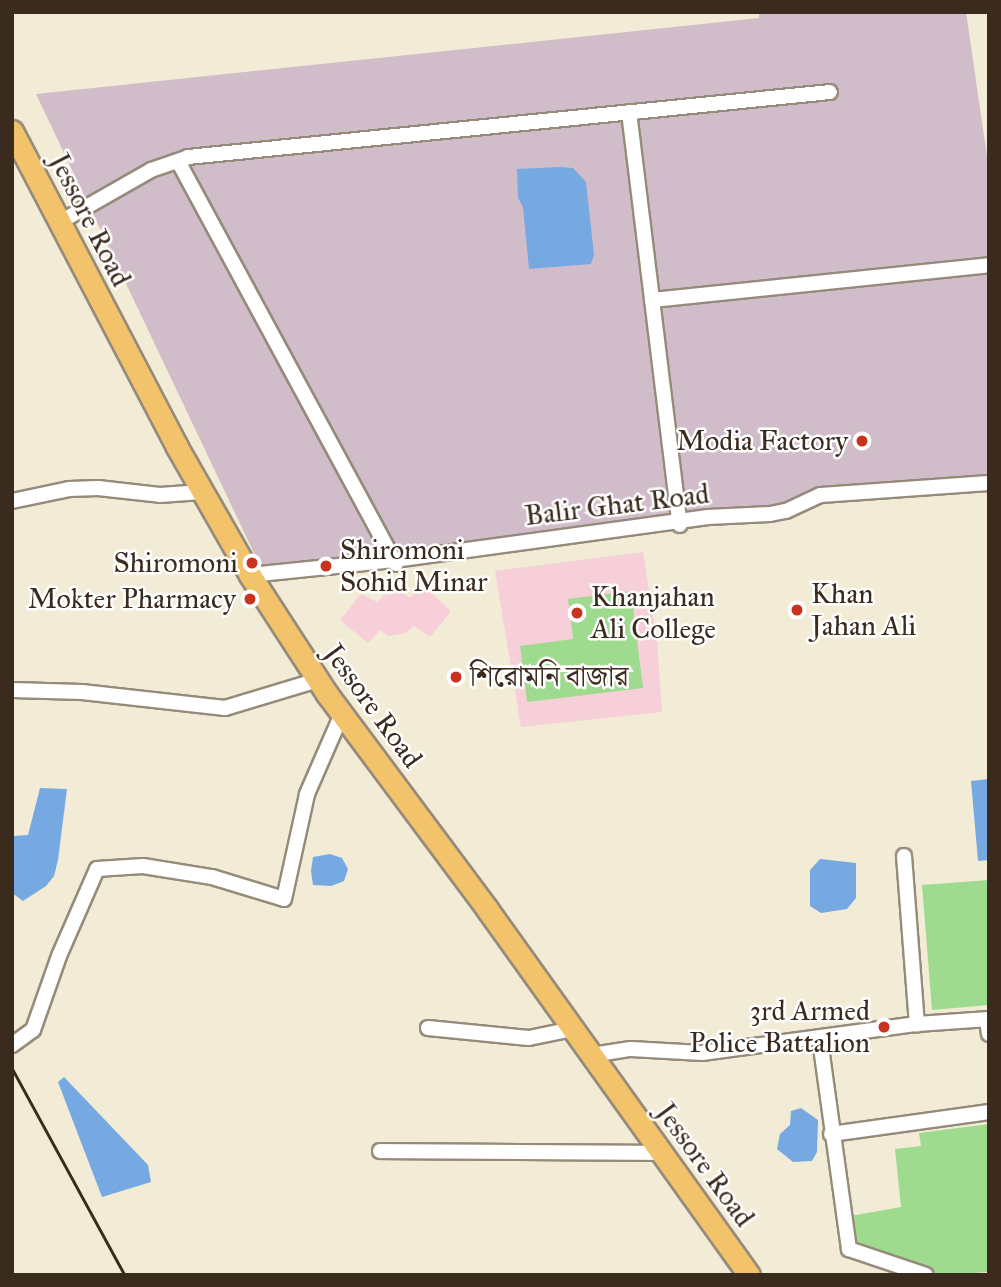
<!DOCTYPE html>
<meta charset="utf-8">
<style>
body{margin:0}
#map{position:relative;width:1001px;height:1287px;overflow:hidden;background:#f2ecd6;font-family:"IM FELL Great Primer","Noto Serif Bengali",serif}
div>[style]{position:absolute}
.built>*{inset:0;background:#f6cfd8}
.industrial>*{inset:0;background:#d1bdca}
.green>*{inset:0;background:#9fdb8f}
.water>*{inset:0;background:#76a8e1}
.roads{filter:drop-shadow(2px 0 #968b7a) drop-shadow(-2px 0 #968b7a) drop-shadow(0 2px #968b7a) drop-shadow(0 -2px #968b7a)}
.minor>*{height:14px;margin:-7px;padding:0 7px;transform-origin:7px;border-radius:7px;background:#fff}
.highway>*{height:21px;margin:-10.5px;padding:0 10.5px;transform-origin:10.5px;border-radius:10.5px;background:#f2c36a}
.rail>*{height:2.5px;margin:-1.25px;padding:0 1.25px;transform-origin:1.25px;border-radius:1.25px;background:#3b2a1e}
.dots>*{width:19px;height:19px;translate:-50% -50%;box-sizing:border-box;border:4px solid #fff;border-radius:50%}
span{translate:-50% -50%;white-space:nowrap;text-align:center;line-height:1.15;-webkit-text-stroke:5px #fff;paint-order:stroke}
.street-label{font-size:28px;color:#3b2a1e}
.poi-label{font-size:28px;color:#3b2a1e}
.right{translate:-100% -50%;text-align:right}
.left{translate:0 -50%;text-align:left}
.frame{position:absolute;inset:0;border:14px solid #3b2a1e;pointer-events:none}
</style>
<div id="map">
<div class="built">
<i style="clip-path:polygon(643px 552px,657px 641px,662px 712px,521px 727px,495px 571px)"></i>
<i style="clip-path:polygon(420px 587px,425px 587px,451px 611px,430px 637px,414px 626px,406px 633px,388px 636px,380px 630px,368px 643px,340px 620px,361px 594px,377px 602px,384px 595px,402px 592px,410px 598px)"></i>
</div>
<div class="industrial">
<i style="clip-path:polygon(759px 12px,966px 12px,989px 170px,989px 483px,821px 495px,786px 511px,263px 572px,36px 94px,759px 18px)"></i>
</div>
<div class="green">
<i style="clip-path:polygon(631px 591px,643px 688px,527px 702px,520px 646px,573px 639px,568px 599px)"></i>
<i style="clip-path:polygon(989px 880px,989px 1005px,932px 1010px,922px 885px)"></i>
<i style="clip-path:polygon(989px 1124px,989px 1272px,942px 1275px,854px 1245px,850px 1216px,901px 1207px,895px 1149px,921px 1146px,919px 1133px)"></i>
</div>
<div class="water">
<i style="clip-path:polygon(560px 167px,573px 168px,586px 182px,594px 255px,591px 264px,529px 269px,523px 207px,518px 198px,517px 169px)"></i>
<i style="clip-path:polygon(989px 779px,989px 860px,978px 861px,971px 781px)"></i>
<i style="clip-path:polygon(40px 788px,67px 789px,58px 860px,54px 876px,46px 886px,23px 901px,12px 893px,12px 836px,28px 835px)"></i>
<i style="clip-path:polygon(330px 854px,342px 858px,348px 869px,344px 881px,331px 886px,313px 885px,311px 871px,313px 857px)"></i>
<i style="clip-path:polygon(820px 859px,856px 863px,856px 898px,847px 909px,821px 913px,810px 906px,810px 870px)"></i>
<i style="clip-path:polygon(64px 1077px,148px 1165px,151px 1182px,102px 1197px,58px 1082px)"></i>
<i style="clip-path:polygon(801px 1108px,818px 1120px,817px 1152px,812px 1161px,793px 1162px,777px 1149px,780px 1134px,790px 1125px,791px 1111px)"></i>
</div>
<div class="roads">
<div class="minor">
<i style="left:629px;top:112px;width:416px;rotate:83deg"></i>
<i style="left:178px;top:161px;width:458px;rotate:61.6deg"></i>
<i style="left:60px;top:222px;width:105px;rotate:-29.7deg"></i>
<i style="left:151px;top:170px;width:39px;rotate:-19deg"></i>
<i style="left:188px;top:157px;width:645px;rotate:-5.78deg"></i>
<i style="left:652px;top:300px;width:339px;rotate:-5.9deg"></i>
<i style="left:12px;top:501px;width:58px;rotate:-11.9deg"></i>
<i style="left:69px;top:489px;width:29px;rotate:-2deg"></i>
<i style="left:98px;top:488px;width:62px;rotate:6.4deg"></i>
<i style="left:160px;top:495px;width:42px;rotate:-4.1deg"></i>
<i style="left:250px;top:575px;width:145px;rotate:-5.9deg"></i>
<i style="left:394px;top:560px;width:317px;rotate:-7.8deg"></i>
<i style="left:708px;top:517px;width:62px;rotate:-2.8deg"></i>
<i style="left:770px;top:514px;width:16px;rotate:-11deg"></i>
<i style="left:786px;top:511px;width:38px;rotate:-25deg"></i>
<i style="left:821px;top:495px;width:168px;rotate:-4.1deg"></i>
<i style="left:12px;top:690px;width:70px;rotate:1.6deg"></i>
<i style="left:82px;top:692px;width:144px;rotate:6.4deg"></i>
<i style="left:225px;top:708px;width:97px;rotate:-16.8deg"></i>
<i style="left:904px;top:856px;width:169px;rotate:85.6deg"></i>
<i style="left:987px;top:1020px;width:14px;rotate:82deg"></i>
<i style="left:428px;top:1028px;width:101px;rotate:5.7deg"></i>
<i style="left:529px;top:1038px;width:45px;rotate:-11.6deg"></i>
<i style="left:820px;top:1040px;width:211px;rotate:82.1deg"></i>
<i style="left:849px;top:1249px;width:81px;rotate:18.7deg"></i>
<i style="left:12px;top:1045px;width:26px;rotate:-36deg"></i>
<i style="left:33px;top:1030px;width:78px;rotate:-70.6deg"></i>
<i style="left:59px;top:956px;width:95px;rotate:-66.4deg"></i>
<i style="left:97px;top:869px;width:46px;rotate:-3.7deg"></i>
<i style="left:143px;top:866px;width:70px;rotate:9.1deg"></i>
<i style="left:212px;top:877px;width:75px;rotate:17deg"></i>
<i style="left:284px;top:899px;width:107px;rotate:-77.6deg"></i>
<i style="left:307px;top:794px;width:87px;rotate:-66.4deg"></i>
<i style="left:592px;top:1055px;width:39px;rotate:-9deg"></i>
<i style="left:631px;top:1049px;width:71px;rotate:3.2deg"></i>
<i style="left:702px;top:1053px;width:217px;rotate:-7.7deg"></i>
<i style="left:917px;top:1024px;width:72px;rotate:-4deg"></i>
<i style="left:831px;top:1134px;width:160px;rotate:-7.9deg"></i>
<i style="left:380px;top:1151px;width:282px;rotate:0.4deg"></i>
</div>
<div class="highway">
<i style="left:12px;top:131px;width:356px;rotate:62.4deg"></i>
<i style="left:177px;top:447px;width:147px;rotate:60.3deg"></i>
<i style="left:250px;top:575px;width:142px;rotate:57.1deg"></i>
<i style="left:327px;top:694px;width:268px;rotate:53.3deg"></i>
<i style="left:487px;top:909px;width:450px;rotate:54.4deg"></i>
</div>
</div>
<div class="rail">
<i style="left:12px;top:1068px;width:236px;rotate:61.4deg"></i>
</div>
<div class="dots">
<i style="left:862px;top:441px;background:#c8321e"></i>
<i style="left:252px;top:563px;background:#c8321e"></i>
<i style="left:326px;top:566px;background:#c8321e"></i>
<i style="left:250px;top:599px;background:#c8321e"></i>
<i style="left:797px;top:610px;background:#c8321e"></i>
<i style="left:577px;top:613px;background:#c8321e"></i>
<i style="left:456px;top:677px;background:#c8321e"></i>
<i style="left:884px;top:1027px;background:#c8321e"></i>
</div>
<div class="street-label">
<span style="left:90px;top:220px;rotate:63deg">Jessore Road</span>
<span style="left:617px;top:505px;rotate:-7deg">Balir Ghat Road</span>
<span style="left:373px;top:706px;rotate:54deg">Jessore Road</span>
<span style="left:705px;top:1165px;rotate:54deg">Jessore Road</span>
</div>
<div class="poi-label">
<span class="right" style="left:848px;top:441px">Modia Factory</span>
<span class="left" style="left:340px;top:566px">Shiromoni<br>Sohid Minar</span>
<span class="right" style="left:238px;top:563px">Shiromoni</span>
<span class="left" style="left:811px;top:610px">Khan<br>Jahan Ali</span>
<span class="left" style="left:591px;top:613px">Khanjahan<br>Ali College</span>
<span class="right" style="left:236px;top:599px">Mokter Pharmacy</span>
<span class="left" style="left:470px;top:677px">শিরোমনি বাজার</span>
<span class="right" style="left:870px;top:1027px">3rd Armed<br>Police Battalion</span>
</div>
<div class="frame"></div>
</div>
